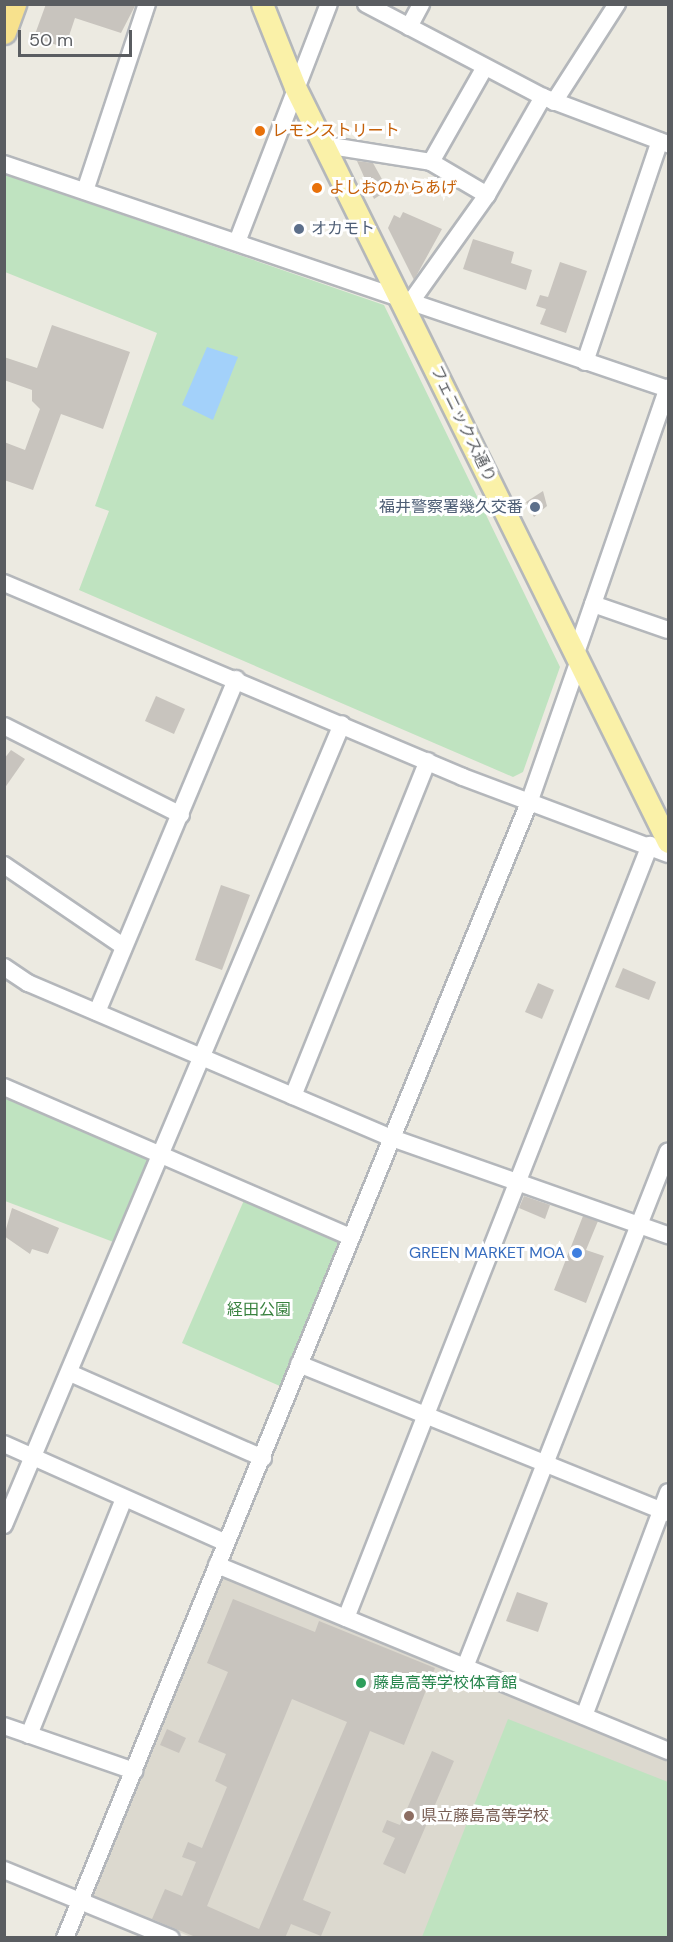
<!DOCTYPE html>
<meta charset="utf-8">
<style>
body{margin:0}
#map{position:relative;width:673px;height:1942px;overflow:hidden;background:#eceae1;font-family:"DM Sans","Noto Sans JP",sans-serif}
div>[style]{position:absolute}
.education>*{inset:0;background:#dcd9cf}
.green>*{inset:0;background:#bfe3c0}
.water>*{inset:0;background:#a3d1fa}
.building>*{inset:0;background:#c8c4be}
.roads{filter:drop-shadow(2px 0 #b4b7bb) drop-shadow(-2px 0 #b4b7bb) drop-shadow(0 2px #b4b7bb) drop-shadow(0 -2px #b4b7bb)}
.minor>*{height:16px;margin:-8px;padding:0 8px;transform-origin:8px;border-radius:8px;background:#fff}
.major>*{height:21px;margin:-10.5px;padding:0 10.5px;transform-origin:10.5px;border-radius:10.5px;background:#faf1a8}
.highway>*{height:24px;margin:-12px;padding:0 12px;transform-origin:12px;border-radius:12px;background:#f7e18d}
.dots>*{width:16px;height:16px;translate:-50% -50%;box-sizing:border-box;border:3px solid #fff;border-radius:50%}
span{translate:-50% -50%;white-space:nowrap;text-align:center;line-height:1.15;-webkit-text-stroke:6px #fff;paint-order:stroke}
.food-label{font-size:16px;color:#c56008}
.left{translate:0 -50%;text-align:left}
.service-label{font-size:16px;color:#4e5e75}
.right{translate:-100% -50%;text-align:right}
.street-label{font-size:16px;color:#5a5d61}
.shop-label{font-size:16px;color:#366cbe}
.park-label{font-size:16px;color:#39823f}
.leisure-label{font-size:16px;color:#27864d}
.education-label{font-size:16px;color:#785e54}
.frame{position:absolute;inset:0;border:6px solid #5a5d61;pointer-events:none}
.scale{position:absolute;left:18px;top:30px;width:114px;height:27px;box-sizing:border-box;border:3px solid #5a5d61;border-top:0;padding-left:8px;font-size:18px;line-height:21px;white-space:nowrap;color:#5a5d61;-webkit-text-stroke:4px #fff;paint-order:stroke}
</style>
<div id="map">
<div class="education">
<i style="clip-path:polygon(223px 1574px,668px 1757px,668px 1937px,191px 1937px,93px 1897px)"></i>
</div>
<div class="green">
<i style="clip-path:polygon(4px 174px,384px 305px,560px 667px,523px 772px,513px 777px,79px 590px,109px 511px,95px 506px,157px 333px,5px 272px)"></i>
<i style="clip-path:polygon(5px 1087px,161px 1155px,124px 1246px,5px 1201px)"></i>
<i style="clip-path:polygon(248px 1191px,350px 1237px,289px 1390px,182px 1343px)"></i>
<i style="clip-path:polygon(508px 1719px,668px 1782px,668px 1937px,422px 1937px)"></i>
</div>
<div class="water">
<i style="clip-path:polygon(207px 347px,238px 357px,213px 420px,182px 405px)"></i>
</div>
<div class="building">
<i style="clip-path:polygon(46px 4px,136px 4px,121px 33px,75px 18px,65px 48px,34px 37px)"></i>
<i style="clip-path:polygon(357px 161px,373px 163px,388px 190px,374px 199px)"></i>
<i style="clip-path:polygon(403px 212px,442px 229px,414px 280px,388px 228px,394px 215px,400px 218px)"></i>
<i style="clip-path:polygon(473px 239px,514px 252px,511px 263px,532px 270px,526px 290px,463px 269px)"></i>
<i style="clip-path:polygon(560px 262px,587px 271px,566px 333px,540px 324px,546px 309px,536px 306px,540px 295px,548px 297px)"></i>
<i style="clip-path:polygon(52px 325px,130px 352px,103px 429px,61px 414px,33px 490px,4px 480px,4px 442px,25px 450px,40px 409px,32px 401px,32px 390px,4px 380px,4px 357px,37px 368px)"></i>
<i style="clip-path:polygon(543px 491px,547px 506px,534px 517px,526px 502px)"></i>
<i style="clip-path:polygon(156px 696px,185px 709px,174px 734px,145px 721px)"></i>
<i style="clip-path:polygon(11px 750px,25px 759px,4px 789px,4px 759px)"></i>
<i style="clip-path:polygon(221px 885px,250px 895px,222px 970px,195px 960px)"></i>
<i style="clip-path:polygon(623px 968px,656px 982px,649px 1000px,615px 987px)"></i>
<i style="clip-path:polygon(538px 983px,554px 990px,542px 1019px,525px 1012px)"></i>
<i style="clip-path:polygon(524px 1196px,550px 1205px,545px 1219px,519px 1208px)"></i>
<i style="clip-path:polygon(12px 1208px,59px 1228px,48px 1254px,32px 1249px,30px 1254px,4px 1236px)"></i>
<i style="clip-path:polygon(583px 1216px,598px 1221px,586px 1250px,604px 1256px,586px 1303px,554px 1290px)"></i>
<i style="clip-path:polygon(517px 1592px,548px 1603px,538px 1632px,506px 1621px)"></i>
<i style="clip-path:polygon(evenodd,233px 1599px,315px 1632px,319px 1621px,435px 1668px,404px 1745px,370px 1731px,303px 1900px,331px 1912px,321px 1936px,291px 1924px,285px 1938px,198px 1938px,152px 1919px,165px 1889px,182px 1896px,196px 1862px,182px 1857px,188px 1842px,202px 1848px,227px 1787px,215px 1781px,226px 1754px,198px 1742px,228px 1672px,207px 1663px,233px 1599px,292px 1699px,347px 1722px,259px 1929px,207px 1906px,292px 1699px)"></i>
<i style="clip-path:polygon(167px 1729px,186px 1738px,179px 1753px,160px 1745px)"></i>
<i style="clip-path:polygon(432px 1751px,454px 1761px,405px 1874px,383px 1864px,395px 1838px,382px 1832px,387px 1820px,400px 1825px)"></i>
</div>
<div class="roads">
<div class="minor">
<i style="left:366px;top:4px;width:200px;rotate:27.7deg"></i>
<i style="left:543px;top:97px;width:134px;rotate:20.6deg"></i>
<i style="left:409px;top:27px;width:26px;rotate:-62deg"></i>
<i style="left:554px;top:102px;width:117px;rotate:-57.3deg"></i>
<i style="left:325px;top:145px;width:107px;rotate:9.1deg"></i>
<i style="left:431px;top:162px;width:65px;rotate:30.5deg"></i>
<i style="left:431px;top:162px;width:109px;rotate:-60.4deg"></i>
<i style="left:4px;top:164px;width:701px;rotate:18.72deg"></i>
<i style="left:85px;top:191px;width:197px;rotate:-71.7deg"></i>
<i style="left:237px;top:242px;width:255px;rotate:-68.9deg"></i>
<i style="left:410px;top:303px;width:133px;rotate:-54.5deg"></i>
<i style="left:487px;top:195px;width:113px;rotate:-60.3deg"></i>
<i style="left:585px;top:362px;width:233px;rotate:-71.3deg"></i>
<i style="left:4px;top:583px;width:498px;rotate:22.9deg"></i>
<i style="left:463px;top:777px;width:219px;rotate:20.6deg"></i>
<i style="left:593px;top:604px;width:79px;rotate:19.1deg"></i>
<i style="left:576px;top:653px;width:281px;rotate:-70.9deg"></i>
<i style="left:4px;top:726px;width:198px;rotate:26.7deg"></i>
<i style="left:4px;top:865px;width:145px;rotate:34.3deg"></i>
<i style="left:4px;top:967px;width:29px;rotate:34deg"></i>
<i style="left:28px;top:983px;width:396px;rotate:23.1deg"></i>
<i style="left:392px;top:1138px;width:293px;rotate:19.4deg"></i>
<i style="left:97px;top:1012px;width:361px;rotate:-67.3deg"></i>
<i style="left:4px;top:1087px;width:377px;rotate:23.4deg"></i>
<i style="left:293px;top:1096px;width:361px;rotate:-68.1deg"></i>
<i style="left:299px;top:1364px;width:398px;rotate:22deg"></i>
<i style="left:70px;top:1373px;width:211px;rotate:23.8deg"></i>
<i style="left:4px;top:1444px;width:243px;rotate:24deg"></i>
<i style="left:4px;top:1525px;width:869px;rotate:-67.12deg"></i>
<i style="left:217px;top:1565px;width:488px;rotate:22.4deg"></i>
<i style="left:346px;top:1618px;width:831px;rotate:-68.53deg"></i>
<i style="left:465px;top:1667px;width:554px;rotate:-68.52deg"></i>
<i style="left:584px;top:1716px;width:239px;rotate:-69.4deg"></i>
<i style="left:4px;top:1726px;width:138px;rotate:19.1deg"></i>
<i style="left:29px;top:1735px;width:254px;rotate:-68.1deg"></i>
<i style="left:4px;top:1870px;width:180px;rotate:22.2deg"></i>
<i style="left:65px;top:1938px;width:1229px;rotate:-67.77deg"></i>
<i style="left:530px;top:800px;width:148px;rotate:-70.7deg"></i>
</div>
<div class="major">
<i style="left:262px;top:4px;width:89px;rotate:68.3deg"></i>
<i style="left:295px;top:87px;width:842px;rotate:63.71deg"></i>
</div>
<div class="highway">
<i style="left:4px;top:32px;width:30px;rotate:-70deg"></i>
</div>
</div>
<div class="dots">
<i style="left:260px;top:131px;background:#e8710a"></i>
<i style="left:317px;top:188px;background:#e8710a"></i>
<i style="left:299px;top:229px;background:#5c6f8a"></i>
<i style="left:535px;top:507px;background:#5c6f8a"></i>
<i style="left:577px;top:1253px;background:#3f7fe0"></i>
<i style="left:361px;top:1683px;background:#2e9e5b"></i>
<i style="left:409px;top:1816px;background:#8d6e63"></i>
</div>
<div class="food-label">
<span class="left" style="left:272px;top:131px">レモンストリート</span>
<span class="left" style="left:329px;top:188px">よしおのからあげ</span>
</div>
<div class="service-label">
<span class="left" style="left:311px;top:229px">オカモト</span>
<span class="right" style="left:523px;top:507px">福井警察署幾久交番</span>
</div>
<div class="street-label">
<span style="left:463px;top:424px;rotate:64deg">フェニックス通り</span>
</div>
<div class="shop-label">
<span class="right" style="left:565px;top:1253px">GREEN MARKET MOA</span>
</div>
<div class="park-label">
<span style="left:259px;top:1310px">経田公園</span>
</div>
<div class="leisure-label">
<span class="left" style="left:373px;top:1683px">藤島高等学校体育館</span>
</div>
<div class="education-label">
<span class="left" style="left:421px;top:1816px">県立藤島高等学校</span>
</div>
<div class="frame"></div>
<div class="scale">50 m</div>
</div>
